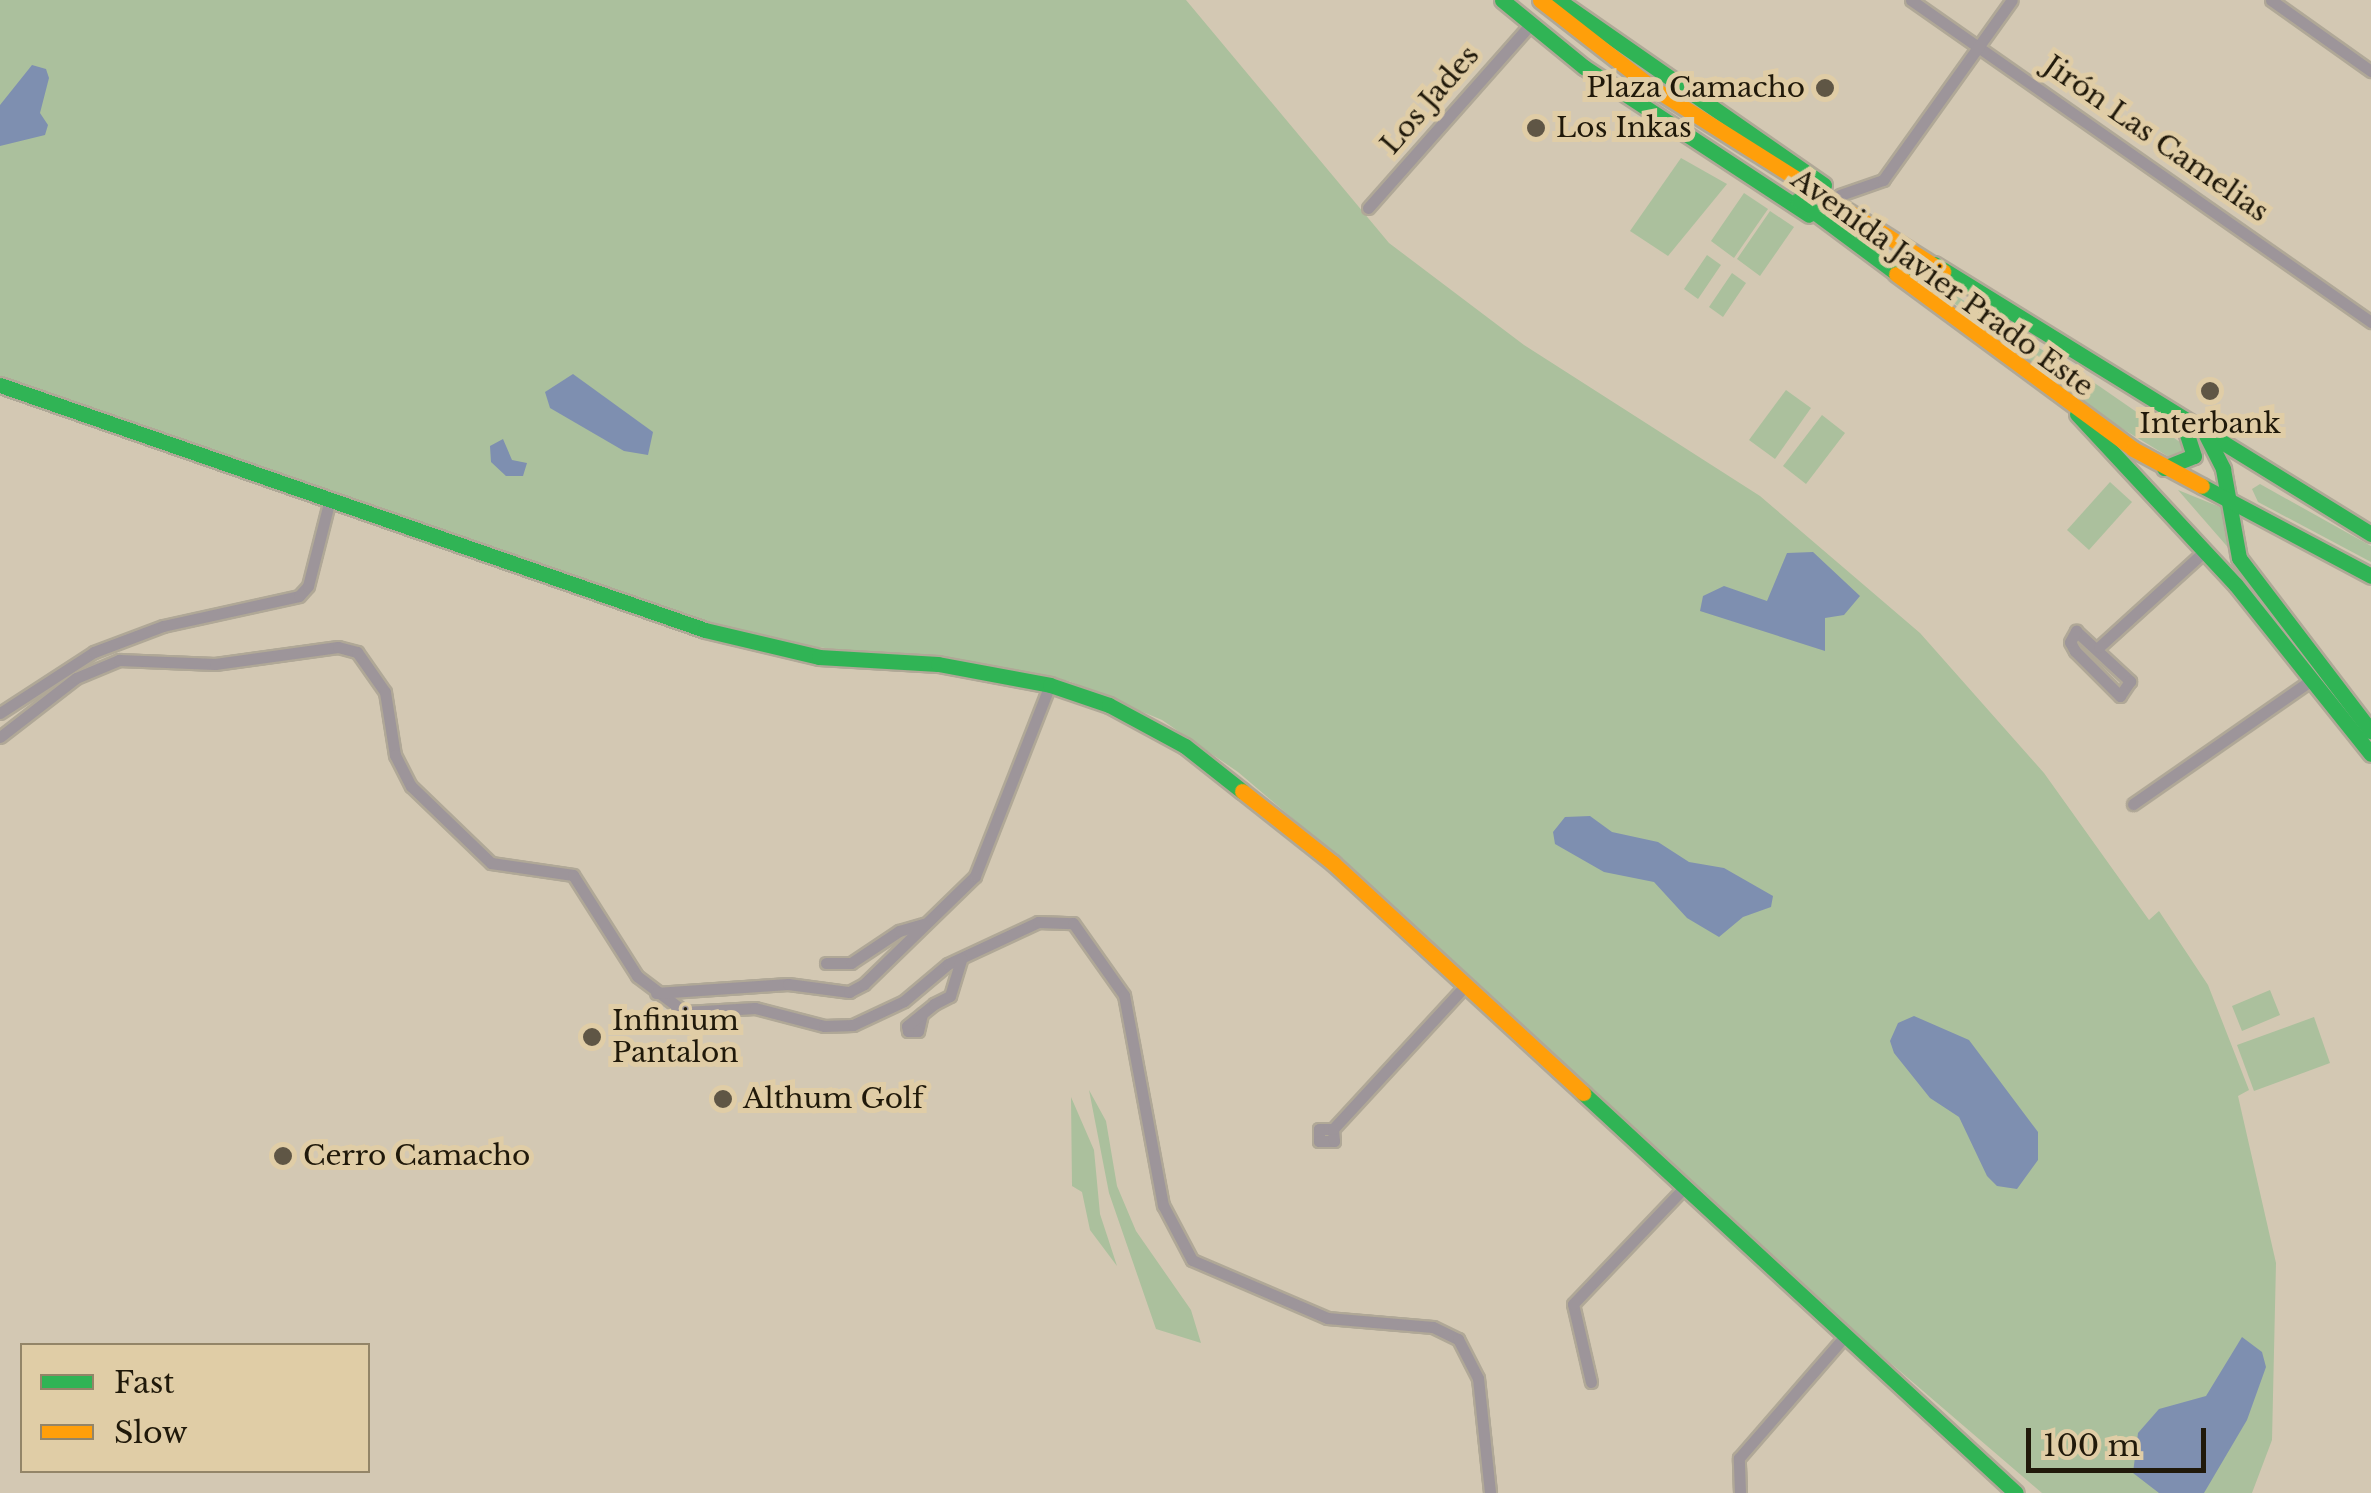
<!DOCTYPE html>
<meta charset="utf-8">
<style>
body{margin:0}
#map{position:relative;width:2371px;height:1493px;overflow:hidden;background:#d3c8b3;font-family:"Libre Baskerville",serif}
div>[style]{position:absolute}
.green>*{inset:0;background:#abc09d}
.water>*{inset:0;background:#7e8fb0}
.roads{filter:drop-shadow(2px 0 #b0a897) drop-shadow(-2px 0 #b0a897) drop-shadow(0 2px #b0a897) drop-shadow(0 -2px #b0a897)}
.street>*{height:11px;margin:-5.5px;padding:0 5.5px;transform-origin:5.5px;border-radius:5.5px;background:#9d959a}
.fast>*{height:15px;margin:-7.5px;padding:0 7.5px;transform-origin:7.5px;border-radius:7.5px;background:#30b455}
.slow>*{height:15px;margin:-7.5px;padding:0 7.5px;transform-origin:7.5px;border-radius:7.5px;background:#ff9f0a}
.dots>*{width:28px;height:28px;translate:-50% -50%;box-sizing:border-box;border:5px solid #e0cda6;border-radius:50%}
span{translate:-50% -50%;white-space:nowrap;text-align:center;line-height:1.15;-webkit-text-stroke:10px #e0cda6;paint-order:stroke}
.poi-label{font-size:28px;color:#20190a}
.right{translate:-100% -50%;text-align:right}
.left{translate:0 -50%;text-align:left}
.street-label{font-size:28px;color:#20190a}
.legend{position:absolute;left:20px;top:1343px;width:350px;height:130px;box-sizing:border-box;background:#e0cda6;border:2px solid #938568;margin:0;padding:12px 18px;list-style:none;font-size:30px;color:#20190a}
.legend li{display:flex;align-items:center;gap:20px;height:50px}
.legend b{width:50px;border:2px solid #938568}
.scale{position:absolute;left:2026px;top:1428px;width:180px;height:45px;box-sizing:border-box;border:5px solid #20190a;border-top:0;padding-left:12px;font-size:30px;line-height:35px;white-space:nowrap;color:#20190a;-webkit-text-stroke:8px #e0cda6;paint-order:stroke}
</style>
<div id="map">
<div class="green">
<i style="clip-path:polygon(0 0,1186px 0,1389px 243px,1524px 345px,1760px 496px,1920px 633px,2044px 773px,2149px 920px,2159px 911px,2208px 985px,2249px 1090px,2238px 1096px,2276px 1263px,2272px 1440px,2252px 1493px,2042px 1493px,1845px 1324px,1367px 882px,1238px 772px,1162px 720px,1069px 681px,744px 637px,0 379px)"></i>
<i style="clip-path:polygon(1681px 158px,1727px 184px,1668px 256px,1630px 231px)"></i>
<i style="clip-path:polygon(1744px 193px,1768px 209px,1734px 258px,1711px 241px)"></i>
<i style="clip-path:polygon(1770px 211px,1794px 227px,1760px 276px,1737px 259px)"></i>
<i style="clip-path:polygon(1884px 250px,2099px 386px,2190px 449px,2174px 460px,2108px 420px)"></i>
<i style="clip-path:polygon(1707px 255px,1721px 265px,1698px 299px,1684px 289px)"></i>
<i style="clip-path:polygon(1732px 273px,1746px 283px,1723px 317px,1709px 307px)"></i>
<i style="clip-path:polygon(1786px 390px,1811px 408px,1775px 459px,1749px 440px)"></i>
<i style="clip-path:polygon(1822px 415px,1845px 433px,1806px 484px,1783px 466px)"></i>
<i style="clip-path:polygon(2110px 482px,2132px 502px,2089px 550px,2067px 530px)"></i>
<i style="clip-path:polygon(2260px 484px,2371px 546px,2371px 562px,2258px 502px,2252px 489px)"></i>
<i style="clip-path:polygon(2178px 490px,2225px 509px,2232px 552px)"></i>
<i style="clip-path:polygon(2270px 990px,2280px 1015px,2242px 1031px,2232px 1006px)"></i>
<i style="clip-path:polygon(2314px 1017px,2330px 1063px,2254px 1091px,2237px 1045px)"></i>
<i style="clip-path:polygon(1089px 1090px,1106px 1121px,1117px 1186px,1136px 1231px,1191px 1310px,1201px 1343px,1156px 1329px,1109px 1193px)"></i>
<i style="clip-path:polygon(1071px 1097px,1094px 1150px,1100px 1214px,1117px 1266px,1090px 1230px,1082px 1192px,1072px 1186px)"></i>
</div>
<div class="water">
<i style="clip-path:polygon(32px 65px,46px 69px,49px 78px,40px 113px,48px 125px,45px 135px,0 146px,0 105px)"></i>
<i style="clip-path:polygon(573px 374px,653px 432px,648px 455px,624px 451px,550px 408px,545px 392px)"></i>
<i style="clip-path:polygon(503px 439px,512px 460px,527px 463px,523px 476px,506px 476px,491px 462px,490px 446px)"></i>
<i style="clip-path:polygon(1813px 552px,1860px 596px,1844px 615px,1825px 618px,1825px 651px,1700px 611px,1703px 596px,1724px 586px,1767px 601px,1787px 553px)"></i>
<i style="clip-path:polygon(1590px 816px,1612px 832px,1658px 842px,1689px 862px,1724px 868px,1773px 896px,1771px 907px,1743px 917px,1719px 937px,1687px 918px,1654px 882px,1604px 872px,1555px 844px,1553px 832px,1565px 817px)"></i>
<i style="clip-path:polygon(1914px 1016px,1969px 1040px,2038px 1132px,2038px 1160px,2017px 1189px,1997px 1186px,1987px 1176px,1959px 1117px,1930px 1098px,1894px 1053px,1890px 1041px,1898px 1023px)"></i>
<i style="clip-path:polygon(2242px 1337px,2262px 1352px,2266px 1367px,2247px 1420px,2204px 1493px,2159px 1493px,2133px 1473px,2138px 1433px,2159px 1409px,2206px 1396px)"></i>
</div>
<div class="roads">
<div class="street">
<i style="left:1911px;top:0;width:562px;rotate:34.99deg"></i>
<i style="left:2271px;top:0;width:123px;rotate:35.4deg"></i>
<i style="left:1840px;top:195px;width:46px;rotate:-19.2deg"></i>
<i style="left:1883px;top:180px;width:221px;rotate:-54.4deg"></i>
<i style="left:1368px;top:208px;width:244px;rotate:-48.5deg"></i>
<i style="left:2076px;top:631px;width:74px;rotate:42.8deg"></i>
<i style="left:2130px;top:681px;width:18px;rotate:124deg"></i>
<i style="left:2120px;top:696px;width:64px;rotate:-135deg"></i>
<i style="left:2075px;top:651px;width:10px;rotate:-119deg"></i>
<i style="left:2070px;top:642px;width:13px;rotate:-61deg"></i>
<i style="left:2099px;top:647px;width:143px;rotate:-42.2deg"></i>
<i style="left:0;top:713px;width:112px;rotate:-33deg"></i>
<i style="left:94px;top:652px;width:74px;rotate:-20.6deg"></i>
<i style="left:163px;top:626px;width:139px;rotate:-12.4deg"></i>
<i style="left:299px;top:596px;width:13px;rotate:-48deg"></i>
<i style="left:308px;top:586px;width:90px;rotate:-75.8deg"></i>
<i style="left:0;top:737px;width:96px;rotate:-37.8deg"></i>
<i style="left:76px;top:678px;width:47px;rotate:-22.7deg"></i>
<i style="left:119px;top:660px;width:96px;rotate:2.4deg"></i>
<i style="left:215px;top:664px;width:124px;rotate:-7.9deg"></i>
<i style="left:338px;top:647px;width:20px;rotate:15deg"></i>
<i style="left:357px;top:652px;width:49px;rotate:55deg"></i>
<i style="left:385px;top:692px;width:64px;rotate:81deg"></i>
<i style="left:395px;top:755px;width:35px;rotate:63deg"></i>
<i style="left:411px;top:786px;width:111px;rotate:43.9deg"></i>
<i style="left:491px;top:863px;width:83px;rotate:8.3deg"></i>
<i style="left:573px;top:875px;width:120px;rotate:57.6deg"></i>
<i style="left:637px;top:976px;width:60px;rotate:36.9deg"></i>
<i style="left:685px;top:1012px;width:70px;rotate:-3.3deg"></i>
<i style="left:755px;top:1008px;width:71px;rotate:14.6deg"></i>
<i style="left:824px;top:1026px;width:29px;rotate:-2deg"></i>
<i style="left:853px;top:1025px;width:56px;rotate:-25.2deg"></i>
<i style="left:904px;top:1001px;width:57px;rotate:-40.1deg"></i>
<i style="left:948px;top:964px;width:99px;rotate:-25deg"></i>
<i style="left:1038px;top:922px;width:35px;rotate:2deg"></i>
<i style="left:1073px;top:923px;width:88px;rotate:54.7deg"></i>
<i style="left:1124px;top:995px;width:214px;rotate:79.5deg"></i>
<i style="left:1163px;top:1205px;width:62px;rotate:62.2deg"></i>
<i style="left:1192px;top:1260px;width:147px;rotate:23.2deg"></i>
<i style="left:1327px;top:1318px;width:106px;rotate:4.9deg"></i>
<i style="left:1433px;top:1327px;width:28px;rotate:26deg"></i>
<i style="left:1458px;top:1339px;width:44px;rotate:62.9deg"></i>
<i style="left:1478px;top:1378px;width:116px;rotate:84deg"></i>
<i style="left:2133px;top:804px;width:219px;rotate:-34.8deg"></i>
<i style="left:826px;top:963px;width:25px"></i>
<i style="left:851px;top:963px;width:58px;rotate:-33.7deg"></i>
<i style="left:899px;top:931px;width:26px;rotate:-16deg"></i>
<i style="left:656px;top:993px;width:132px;rotate:-3.9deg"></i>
<i style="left:788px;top:984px;width:62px;rotate:7.5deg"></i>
<i style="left:849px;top:992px;width:17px;rotate:-28deg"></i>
<i style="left:864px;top:984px;width:155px;rotate:-44.2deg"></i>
<i style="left:975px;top:876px;width:205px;rotate:-68.6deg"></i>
<i style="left:922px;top:1014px;width:17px;rotate:103deg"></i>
<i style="left:918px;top:1031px;width:10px;rotate:180deg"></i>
<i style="left:908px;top:1031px;width:5px;rotate:-101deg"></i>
<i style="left:907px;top:1026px;width:35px;rotate:-39deg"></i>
<i style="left:934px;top:1004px;width:18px;rotate:-27deg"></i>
<i style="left:950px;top:996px;width:39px;rotate:-73deg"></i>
<i style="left:1333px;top:1129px;width:14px;rotate:180deg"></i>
<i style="left:1319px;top:1129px;width:12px;rotate:90deg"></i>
<i style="left:1319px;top:1141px;width:15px"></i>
<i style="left:1334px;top:1141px;width:12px;rotate:-95deg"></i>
<i style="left:1333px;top:1129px;width:196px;rotate:-47.3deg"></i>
<i style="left:1591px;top:1382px;width:80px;rotate:-103deg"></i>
<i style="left:1573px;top:1304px;width:159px;rotate:-46.3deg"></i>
<i style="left:1740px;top:1493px;width:35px;rotate:-92deg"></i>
<i style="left:1739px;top:1458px;width:160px;rotate:-49deg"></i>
</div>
<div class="fast">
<i style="left:1502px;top:0;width:106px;rotate:39.3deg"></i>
<i style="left:1584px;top:67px;width:269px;rotate:33.3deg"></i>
<i style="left:1558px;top:0;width:324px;rotate:34.8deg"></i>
<i style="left:1798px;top:200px;width:137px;rotate:36.7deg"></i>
<i style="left:1934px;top:264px;width:514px;rotate:31.71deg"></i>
<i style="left:0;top:385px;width:746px;rotate:19.16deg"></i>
<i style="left:705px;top:630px;width:117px;rotate:13.3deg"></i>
<i style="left:819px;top:657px;width:119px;rotate:3.4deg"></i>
<i style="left:938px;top:664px;width:114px;rotate:10.6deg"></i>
<i style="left:1050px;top:685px;width:62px;rotate:18.7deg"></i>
<i style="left:1109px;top:705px;width:86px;rotate:28.3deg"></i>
<i style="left:1185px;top:746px;width:73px;rotate:38.3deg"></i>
<i style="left:2077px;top:414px;width:233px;rotate:47.1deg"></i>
<i style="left:2236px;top:585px;width:216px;rotate:51.4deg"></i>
<i style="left:2206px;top:435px;width:38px;rotate:63deg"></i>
<i style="left:2223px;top:469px;width:90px;rotate:79.8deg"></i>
<i style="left:2239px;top:558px;width:218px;rotate:52.7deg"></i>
<i style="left:2164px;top:468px;width:32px;rotate:-22deg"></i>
<i style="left:2194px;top:456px;width:38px;rotate:-108deg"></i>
<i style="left:2202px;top:486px;width:191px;rotate:28deg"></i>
<i style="left:1583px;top:1093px;width:589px;rotate:42.73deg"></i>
</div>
<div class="slow">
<i style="left:1540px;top:0;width:140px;rotate:38deg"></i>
<i style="left:1650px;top:86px;width:347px;rotate:32.3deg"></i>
<i style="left:1896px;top:274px;width:295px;rotate:36.4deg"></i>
<i style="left:2133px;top:449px;width:78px;rotate:28.2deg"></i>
<i style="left:1242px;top:791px;width:116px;rotate:38.4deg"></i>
<i style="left:1333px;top:863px;width:340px;rotate:42.6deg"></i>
</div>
</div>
<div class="dots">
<i style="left:1825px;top:88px;background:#5f5645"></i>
<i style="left:1536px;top:128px;background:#5f5645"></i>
<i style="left:2210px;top:391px;background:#5f5645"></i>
<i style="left:592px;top:1037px;background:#5f5645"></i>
<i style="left:723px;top:1099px;background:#5f5645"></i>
<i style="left:283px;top:1156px;background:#5f5645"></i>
</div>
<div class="poi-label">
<span class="right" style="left:1805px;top:88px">Plaza Camacho</span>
<span class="left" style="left:1556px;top:128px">Los Inkas</span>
<span style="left:2210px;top:424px">Interbank</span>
<span class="left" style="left:612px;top:1037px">Infinium<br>Pantalon</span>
<span class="left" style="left:743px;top:1099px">Althum Golf</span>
<span class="left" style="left:303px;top:1156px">Cerro Camacho</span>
</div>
<div class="street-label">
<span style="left:1430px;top:100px;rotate:-49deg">Los Jades</span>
<span style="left:2156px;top:139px;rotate:35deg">Jirón Las Camelias</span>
<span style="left:1942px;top:283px;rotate:36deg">Avenida Javier Prado Este</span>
</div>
<ul class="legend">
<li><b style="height:12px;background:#30b455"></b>Fast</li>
<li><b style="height:12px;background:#ff9f0a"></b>Slow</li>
</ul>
<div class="scale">100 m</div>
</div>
